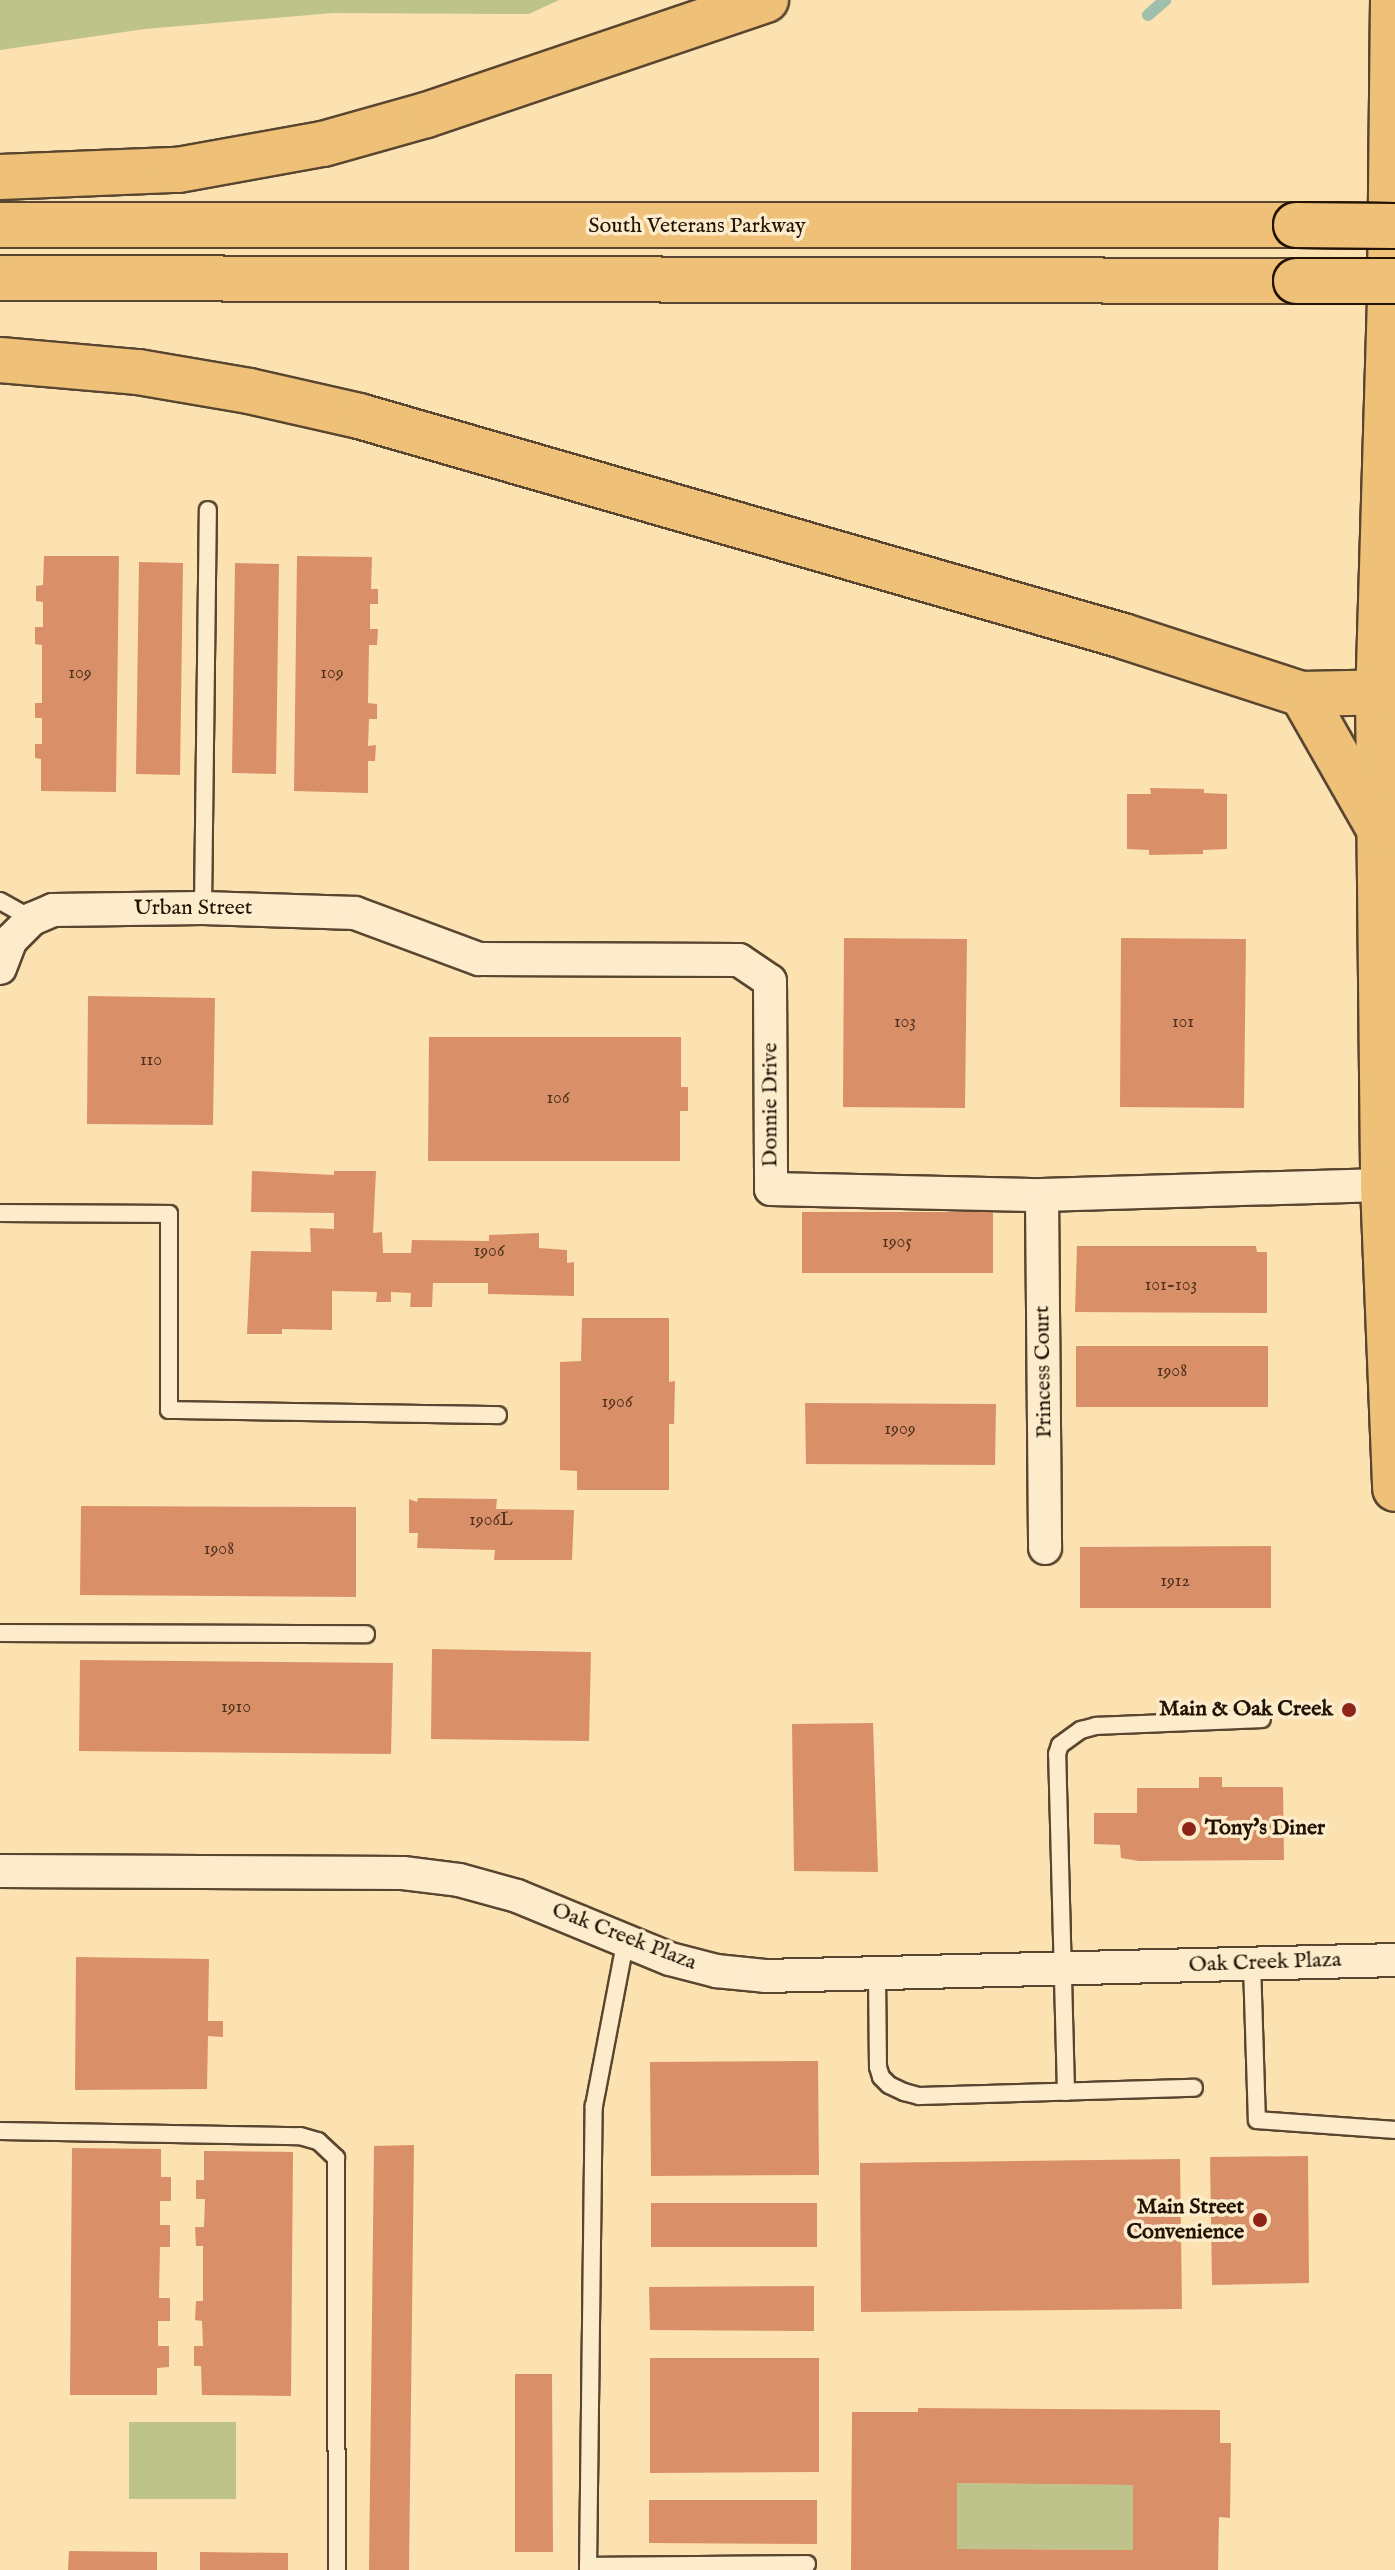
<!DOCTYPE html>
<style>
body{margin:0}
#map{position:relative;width:1395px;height:2570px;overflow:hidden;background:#fce1b1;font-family:"IM FELL English",serif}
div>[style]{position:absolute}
.green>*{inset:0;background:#bec38c}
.stream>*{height:12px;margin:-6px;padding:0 6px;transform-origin:6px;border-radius:6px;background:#9fbeab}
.building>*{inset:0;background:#d99069}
.roads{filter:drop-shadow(2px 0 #594630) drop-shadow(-2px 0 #594630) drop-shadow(0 2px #594630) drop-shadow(0 -2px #594630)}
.service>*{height:16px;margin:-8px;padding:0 8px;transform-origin:8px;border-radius:8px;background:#fdeccc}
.minor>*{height:32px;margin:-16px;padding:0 16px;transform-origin:16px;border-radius:16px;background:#fdeccc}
.trunk>*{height:44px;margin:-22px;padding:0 22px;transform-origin:22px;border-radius:22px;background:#eec078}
.bridges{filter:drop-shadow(2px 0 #231305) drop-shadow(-2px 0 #231305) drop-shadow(0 2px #231305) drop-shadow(0 -2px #231305)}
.trunk-bridge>*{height:44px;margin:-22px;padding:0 22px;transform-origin:22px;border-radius:22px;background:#eec078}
.dots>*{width:22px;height:22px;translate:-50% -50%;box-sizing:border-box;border:4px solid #fdeccc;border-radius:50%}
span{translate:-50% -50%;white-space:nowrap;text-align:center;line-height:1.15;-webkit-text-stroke:7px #fdeccc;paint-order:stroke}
.number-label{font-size:18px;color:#50321e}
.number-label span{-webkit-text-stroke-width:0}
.street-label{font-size:22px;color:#231305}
.poi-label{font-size:22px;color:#231305;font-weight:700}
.right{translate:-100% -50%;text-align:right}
.left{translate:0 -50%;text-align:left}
</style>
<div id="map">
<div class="green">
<i style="clip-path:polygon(0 0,559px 0,529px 14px,333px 13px,145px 29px,0 50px)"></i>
<i style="clip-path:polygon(129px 2422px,236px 2422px,236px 2499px,129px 2499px)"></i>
<i style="clip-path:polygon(957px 2483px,1133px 2485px,1133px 2550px,957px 2549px)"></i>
</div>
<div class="stream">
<i style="left:1148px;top:15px;width:23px;rotate:-41deg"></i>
</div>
<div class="building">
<i style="clip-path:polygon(44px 556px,119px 556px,116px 792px,41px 791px,41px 759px,35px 758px,35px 744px,42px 744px,42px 718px,35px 718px,35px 703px,42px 703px,42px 645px,35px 644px,35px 627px,43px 627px,43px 602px,36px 601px,36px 586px,43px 585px)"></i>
<i style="clip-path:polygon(297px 556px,372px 557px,371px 589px,378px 589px,378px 604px,370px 604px,370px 629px,378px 629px,377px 645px,369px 645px,368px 703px,377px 704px,377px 719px,369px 719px,368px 746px,376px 745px,375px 761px,368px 761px,368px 793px,294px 791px)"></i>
<i style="clip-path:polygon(139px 562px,183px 563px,180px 775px,136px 774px)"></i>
<i style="clip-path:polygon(235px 563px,279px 564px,276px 774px,232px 773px)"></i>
<i style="clip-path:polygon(1150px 788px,1204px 789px,1204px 793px,1227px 794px,1227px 849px,1203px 850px,1203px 854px,1149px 855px,1149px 850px,1127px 849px,1127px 794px,1151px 794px)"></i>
<i style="clip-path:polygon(844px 938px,967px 939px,965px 1108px,843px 1107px)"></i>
<i style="clip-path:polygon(1121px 938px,1246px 939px,1244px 1108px,1120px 1107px)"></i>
<i style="clip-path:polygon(88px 996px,215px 998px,213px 1125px,87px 1124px)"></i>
<i style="clip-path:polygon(429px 1037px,681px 1037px,681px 1087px,688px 1087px,688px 1111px,680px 1111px,680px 1161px,428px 1161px)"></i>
<i style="clip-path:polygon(252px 1171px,334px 1175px,334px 1171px,376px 1171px,373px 1233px,382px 1232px,383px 1253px,411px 1253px,412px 1240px,489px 1241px,489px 1235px,539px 1233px,539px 1248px,567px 1250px,567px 1263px,574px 1262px,574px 1296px,488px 1294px,488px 1283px,433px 1283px,432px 1307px,410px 1307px,411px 1293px,391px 1292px,391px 1302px,376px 1302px,377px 1292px,332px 1291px,332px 1330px,282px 1329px,282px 1334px,247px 1334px,251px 1251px,311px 1252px,310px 1228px,334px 1229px,334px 1213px,251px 1212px)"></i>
<i style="clip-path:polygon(802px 1212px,993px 1212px,993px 1273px,802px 1273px)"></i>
<i style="clip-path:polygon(1077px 1246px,1256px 1246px,1257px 1252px,1267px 1252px,1267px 1313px,1075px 1312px)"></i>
<i style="clip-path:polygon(582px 1318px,669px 1318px,669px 1382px,675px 1381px,674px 1424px,669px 1424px,669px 1490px,577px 1490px,577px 1471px,560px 1470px,560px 1362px,581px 1361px)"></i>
<i style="clip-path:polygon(1076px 1346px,1268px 1346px,1268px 1407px,1076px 1407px)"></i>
<i style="clip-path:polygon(805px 1403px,996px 1404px,995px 1465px,806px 1464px)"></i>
<i style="clip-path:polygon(418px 1498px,497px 1499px,496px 1509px,574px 1510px,572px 1560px,494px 1560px,495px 1550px,417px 1548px,418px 1533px,409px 1533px,409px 1499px,417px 1502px)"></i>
<i style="clip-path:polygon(81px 1506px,356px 1507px,356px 1597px,80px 1595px)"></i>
<i style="clip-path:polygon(1271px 1546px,1271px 1608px,1080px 1608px,1080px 1547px)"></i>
<i style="clip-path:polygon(432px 1649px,591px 1652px,589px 1741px,431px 1739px)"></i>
<i style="clip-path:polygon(80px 1660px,393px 1663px,391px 1754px,79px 1751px)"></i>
<i style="clip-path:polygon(873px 1723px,878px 1872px,794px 1871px,792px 1724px)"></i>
<i style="clip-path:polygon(1199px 1777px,1222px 1777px,1222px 1787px,1283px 1787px,1284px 1860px,1139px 1861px,1121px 1858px,1120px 1845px,1094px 1844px,1094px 1813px,1137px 1813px,1137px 1788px,1199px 1788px)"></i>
<i style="clip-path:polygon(76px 1957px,209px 1959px,208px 2021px,223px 2021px,223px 2037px,208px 2036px,207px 2089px,75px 2090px)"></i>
<i style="clip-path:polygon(818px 2061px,819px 2175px,651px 2176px,650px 2062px)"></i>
<i style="clip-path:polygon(414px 2145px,409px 2570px,369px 2570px,374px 2146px)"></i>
<i style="clip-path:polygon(72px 2148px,161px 2149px,161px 2177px,171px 2177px,171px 2201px,160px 2201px,160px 2225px,170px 2225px,170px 2247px,160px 2247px,159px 2298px,170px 2298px,170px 2321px,158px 2321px,158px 2346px,169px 2346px,169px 2367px,157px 2368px,157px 2395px,70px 2395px)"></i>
<i style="clip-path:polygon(204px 2151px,293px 2152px,291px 2396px,202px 2395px,201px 2366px,194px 2366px,194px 2346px,203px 2346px,202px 2321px,195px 2320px,196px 2301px,203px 2301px,203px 2246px,196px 2246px,195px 2227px,204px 2227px,205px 2199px,196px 2199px,196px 2180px,204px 2180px)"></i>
<i style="clip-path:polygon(1308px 2156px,1309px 2283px,1212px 2285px,1210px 2157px)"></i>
<i style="clip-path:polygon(1180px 2159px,1182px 2309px,861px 2312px,860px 2163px)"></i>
<i style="clip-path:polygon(651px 2203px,817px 2203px,817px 2247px,651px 2247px)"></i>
<i style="clip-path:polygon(814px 2286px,814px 2331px,650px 2330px,649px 2287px)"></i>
<i style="clip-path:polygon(650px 2358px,819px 2358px,819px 2472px,650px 2473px)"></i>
<i style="clip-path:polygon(515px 2374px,552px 2374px,553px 2552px,515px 2552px)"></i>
<i style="clip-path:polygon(evenodd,918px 2408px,1220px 2410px,1220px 2443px,1231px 2443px,1230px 2518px,1219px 2517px,1218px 2570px,851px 2570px,852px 2412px,918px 2412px,918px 2408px,957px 2483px,1133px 2485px,1133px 2550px,957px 2549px,957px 2483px)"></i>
<i style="clip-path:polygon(649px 2500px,817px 2500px,817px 2544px,649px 2543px)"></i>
<i style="clip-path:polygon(69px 2551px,157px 2552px,157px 2570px,68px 2570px)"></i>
<i style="clip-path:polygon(200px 2552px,288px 2553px,288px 2570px,200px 2570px)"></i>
</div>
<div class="roads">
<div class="service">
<i style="left:0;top:901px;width:37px;rotate:29deg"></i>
<i style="left:203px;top:908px;width:398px;rotate:-89.3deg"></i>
<i style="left:0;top:1213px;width:169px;rotate:0.3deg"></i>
<i style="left:169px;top:1214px;width:196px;rotate:90deg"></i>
<i style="left:169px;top:1410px;width:329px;rotate:0.9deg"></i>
<i style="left:0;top:1633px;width:366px;rotate:0.2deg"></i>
<i style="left:1252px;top:1964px;width:156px;rotate:88.2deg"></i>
<i style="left:1257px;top:2120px;width:138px;rotate:4.1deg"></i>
<i style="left:877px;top:1973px;width:94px;rotate:89.4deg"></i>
<i style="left:878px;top:2067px;width:10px;rotate:73deg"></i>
<i style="left:881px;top:2077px;width:11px;rotate:45deg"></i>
<i style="left:889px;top:2085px;width:17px;rotate:25deg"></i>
<i style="left:904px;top:2092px;width:16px;rotate:15deg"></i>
<i style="left:919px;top:2096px;width:275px;rotate:-1.7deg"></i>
<i style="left:1066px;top:2092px;width:338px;rotate:-91.5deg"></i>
<i style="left:1057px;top:1754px;width:9px;rotate:-72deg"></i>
<i style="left:1060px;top:1745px;width:26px;rotate:-36deg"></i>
<i style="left:1081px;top:1730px;width:16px;rotate:-15deg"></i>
<i style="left:1096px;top:1726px;width:166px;rotate:-2.4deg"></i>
<i style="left:0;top:2131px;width:300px;rotate:1deg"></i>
<i style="left:300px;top:2136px;width:19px;rotate:16deg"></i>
<i style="left:318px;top:2141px;width:25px;rotate:43deg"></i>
<i style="left:336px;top:2158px;width:412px;rotate:89.9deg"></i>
<i style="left:588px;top:2566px;width:219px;rotate:-0.5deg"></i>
<i style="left:588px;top:2570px;width:464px;rotate:-89.3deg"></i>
<i style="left:594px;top:2106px;width:170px;rotate:-79.2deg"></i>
</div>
<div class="minor">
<i style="left:0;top:968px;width:30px;rotate:-69deg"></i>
<i style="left:11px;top:940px;width:30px;rotate:-45deg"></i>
<i style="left:32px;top:919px;width:23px;rotate:-23deg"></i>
<i style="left:53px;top:910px;width:150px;rotate:-0.8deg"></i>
<i style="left:203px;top:908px;width:152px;rotate:1.9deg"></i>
<i style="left:355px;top:913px;width:132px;rotate:20.4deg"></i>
<i style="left:479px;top:959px;width:260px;rotate:0.2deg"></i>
<i style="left:739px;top:960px;width:37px;rotate:34deg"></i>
<i style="left:770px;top:981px;width:208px;rotate:89.7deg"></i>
<i style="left:771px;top:1189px;width:271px;rotate:1.3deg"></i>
<i style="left:1042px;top:1195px;width:341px;rotate:-1.7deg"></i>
<i style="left:1042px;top:1195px;width:353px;rotate:89.5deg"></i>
<i style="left:0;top:1871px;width:403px;rotate:0.3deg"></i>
<i style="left:403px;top:1873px;width:56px;rotate:7.1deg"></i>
<i style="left:459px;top:1880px;width:60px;rotate:15.4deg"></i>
<i style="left:517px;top:1896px;width:165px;rotate:22.4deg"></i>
<i style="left:670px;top:1959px;width:48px;rotate:14.6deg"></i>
<i style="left:716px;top:1971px;width:49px;rotate:5.8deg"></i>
<i style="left:765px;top:1976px;width:630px;rotate:-1.45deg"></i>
</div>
<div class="trunk">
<i style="left:1393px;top:0;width:298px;rotate:90.6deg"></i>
<i style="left:1390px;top:298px;width:394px;rotate:91.7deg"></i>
<i style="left:1378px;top:692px;width:493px;rotate:89.4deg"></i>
<i style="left:1383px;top:1185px;width:304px;rotate:87.7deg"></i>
<i style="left:0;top:177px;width:178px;rotate:-2.3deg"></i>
<i style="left:178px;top:170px;width:147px;rotate:-10.2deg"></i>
<i style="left:323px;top:144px;width:107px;rotate:-15.7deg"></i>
<i style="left:426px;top:115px;width:359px;rotate:-18.7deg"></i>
<i style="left:0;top:225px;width:1296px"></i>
<i style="left:0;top:278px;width:1296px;rotate:0.13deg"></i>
<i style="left:0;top:360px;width:139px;rotate:5deg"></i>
<i style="left:138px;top:372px;width:113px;rotate:9.7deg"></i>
<i style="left:249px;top:391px;width:113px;rotate:12.8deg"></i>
<i style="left:359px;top:416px;width:795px;rotate:16.06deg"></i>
<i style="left:1123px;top:636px;width:188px;rotate:18deg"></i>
<i style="left:1302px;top:694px;width:93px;rotate:-1.2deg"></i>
<i style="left:1302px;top:694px;width:158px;rotate:60.3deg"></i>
</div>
</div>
<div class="bridges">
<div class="trunk-bridge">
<i style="left:1296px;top:225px;width:99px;rotate:0.6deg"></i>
<i style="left:1296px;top:281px;width:99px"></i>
</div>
</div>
<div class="dots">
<i style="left:1349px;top:1710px;background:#8f2418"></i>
<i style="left:1189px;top:1829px;background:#8f2418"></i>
<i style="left:1260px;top:2220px;background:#8f2418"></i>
</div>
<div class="number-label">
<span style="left:80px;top:674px">109</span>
<span style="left:332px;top:674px">109</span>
<span style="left:905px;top:1023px">103</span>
<span style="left:1183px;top:1023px">101</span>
<span style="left:151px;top:1061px">110</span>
<span style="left:558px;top:1099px">106</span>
<span style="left:897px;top:1243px">1905</span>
<span style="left:489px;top:1252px">1906</span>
<span style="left:1171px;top:1286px">101-103</span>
<span style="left:1172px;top:1372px">1908</span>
<span style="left:617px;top:1403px">1906</span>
<span style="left:900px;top:1430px">1909</span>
<span style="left:491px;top:1521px">1906L</span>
<span style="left:219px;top:1550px">1908</span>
<span style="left:1175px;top:1582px">1912</span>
<span style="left:236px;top:1708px">1910</span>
</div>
<div class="street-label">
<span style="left:697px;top:227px">South Veterans Parkway</span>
<span style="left:193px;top:909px">Urban Street</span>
<span style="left:771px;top:1105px;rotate:-90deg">Donnie Drive</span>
<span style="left:1044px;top:1372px;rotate:-91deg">Princess Court</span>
<span style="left:624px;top:1937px;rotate:21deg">Oak Creek Plaza</span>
<span style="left:1265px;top:1963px;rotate:-2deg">Oak Creek Plaza</span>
</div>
<div class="poi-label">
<span class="right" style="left:1333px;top:1710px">Main &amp; Oak Creek</span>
<span class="left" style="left:1205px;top:1829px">Tony's Diner</span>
<span class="right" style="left:1244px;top:2220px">Main Street<br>Convenience</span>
</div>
</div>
